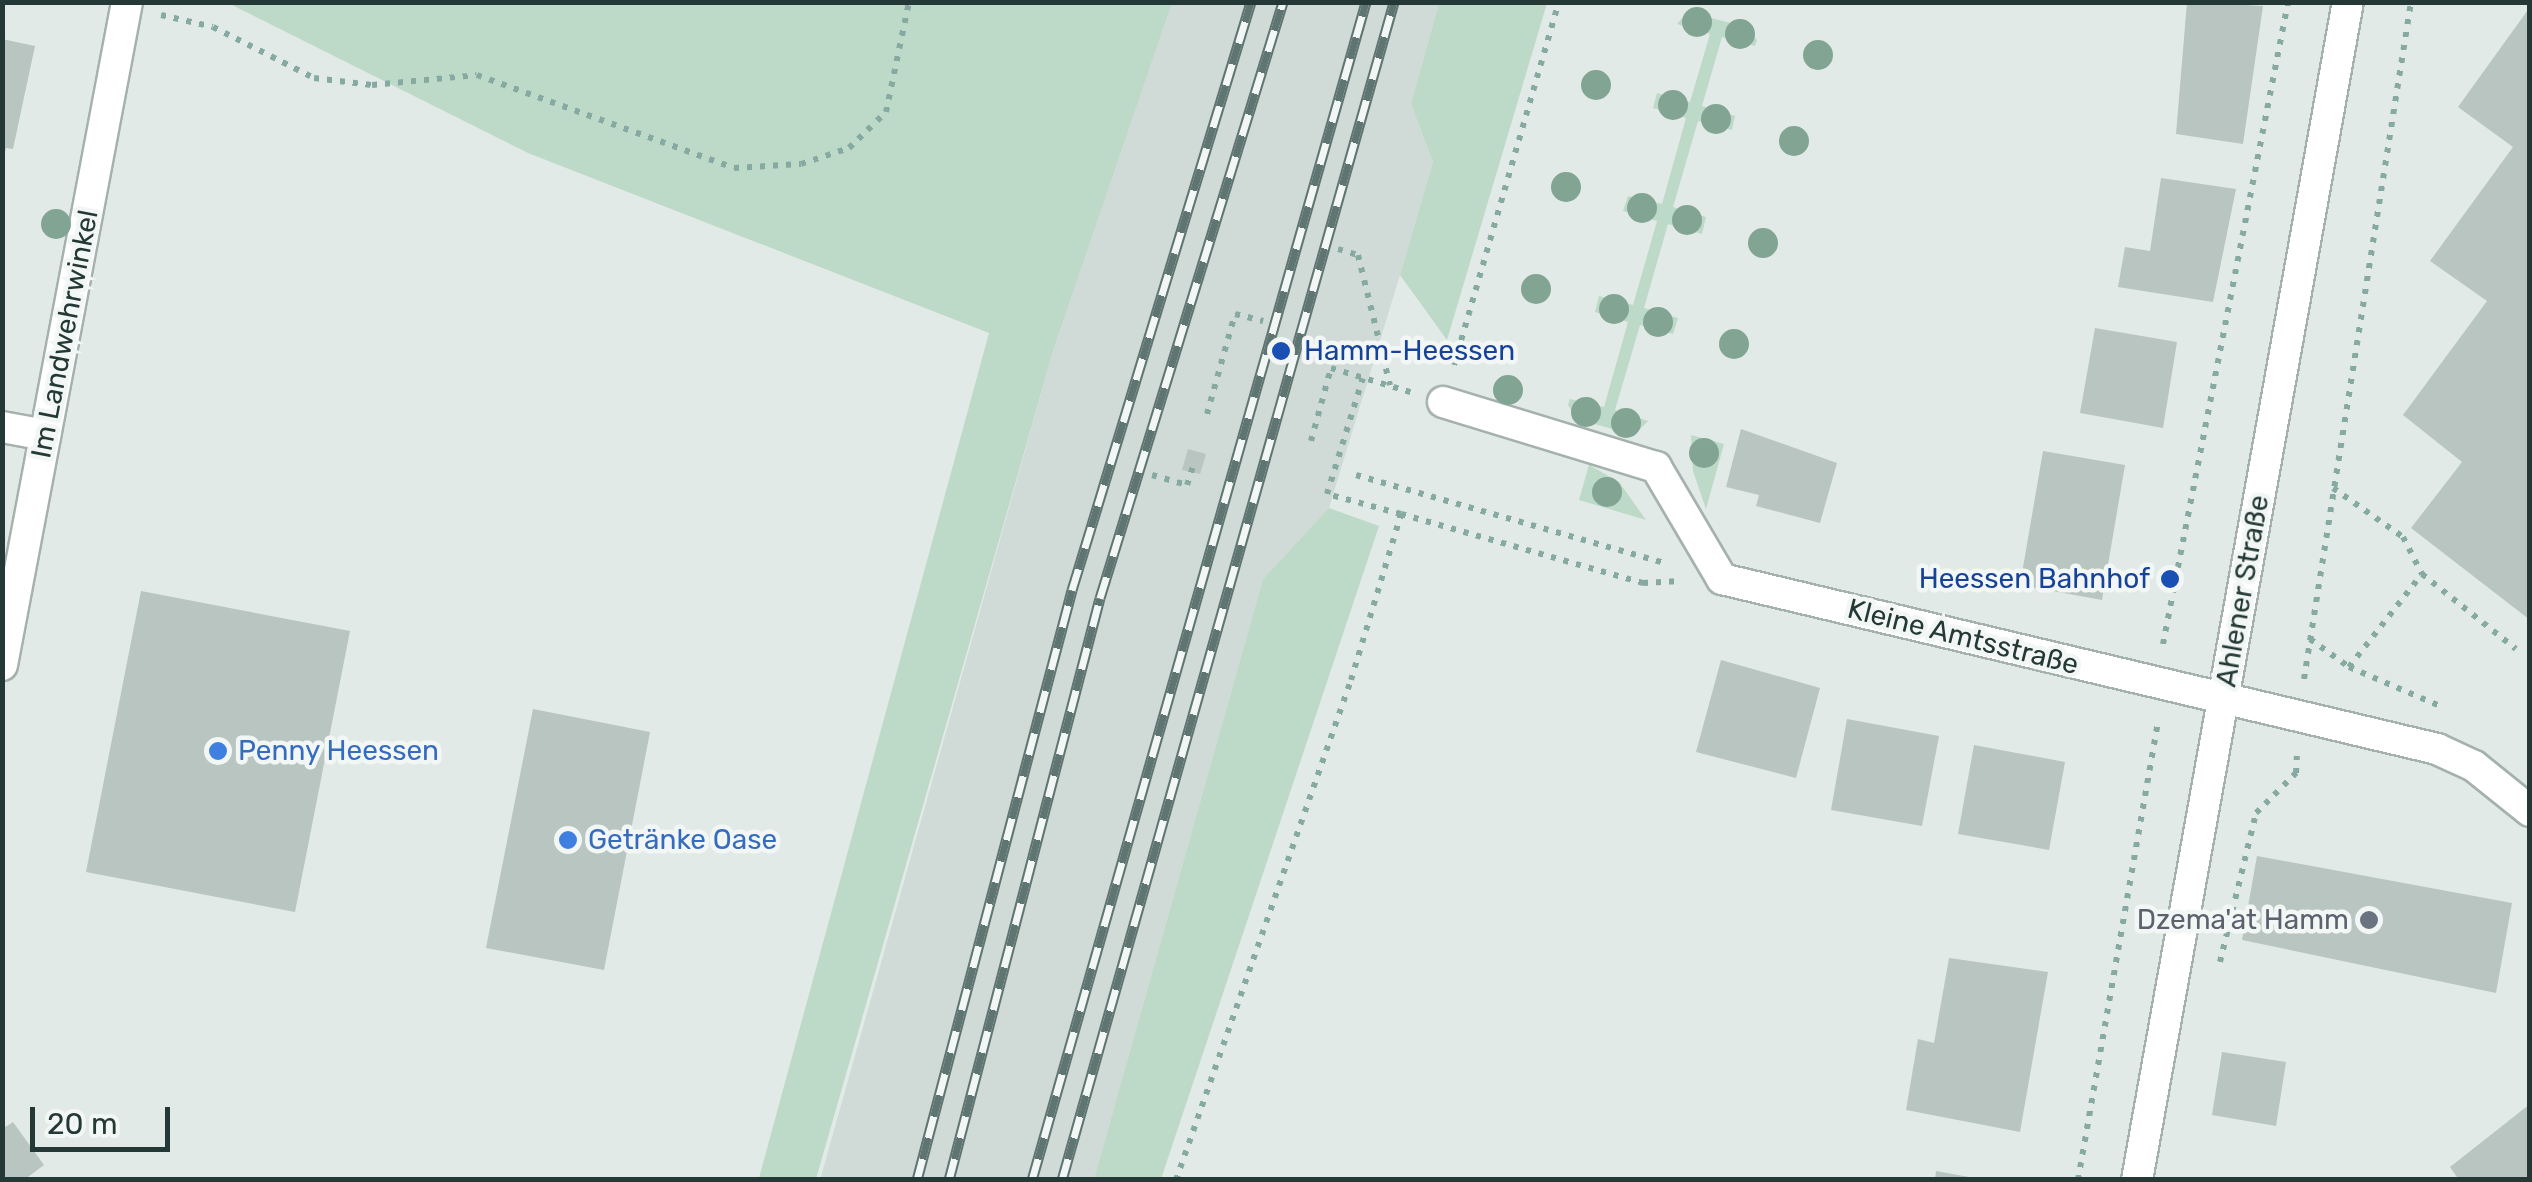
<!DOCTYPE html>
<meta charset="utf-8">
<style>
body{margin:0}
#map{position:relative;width:2532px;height:1182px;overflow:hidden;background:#e2eae7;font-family:Rubik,sans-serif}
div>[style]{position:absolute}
.built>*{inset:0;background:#d0dad6}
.green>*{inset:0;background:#bdd9c7}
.building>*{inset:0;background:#b8c5c0}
.path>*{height:6px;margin-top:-3px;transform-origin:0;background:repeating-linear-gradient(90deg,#86aaa2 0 5px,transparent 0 13px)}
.roads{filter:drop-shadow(2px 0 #a5b1ae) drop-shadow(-2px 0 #a5b1ae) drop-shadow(0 2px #a5b1ae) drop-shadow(0 -2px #a5b1ae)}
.street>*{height:30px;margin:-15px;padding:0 15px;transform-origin:15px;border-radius:15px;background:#fff}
.secondary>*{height:30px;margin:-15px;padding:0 15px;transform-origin:15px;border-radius:15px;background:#fff}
.rail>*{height:11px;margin-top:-5.5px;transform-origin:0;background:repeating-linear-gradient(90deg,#f2f7f5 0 22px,#5f7571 0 44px);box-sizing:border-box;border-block:2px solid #5f7571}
.trees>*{width:30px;height:30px;margin:-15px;border-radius:50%;background:#82a493}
.dots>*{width:28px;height:28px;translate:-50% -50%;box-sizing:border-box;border:5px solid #f2f7f5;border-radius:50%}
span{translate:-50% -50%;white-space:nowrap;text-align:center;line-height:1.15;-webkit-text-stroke:9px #f2f7f5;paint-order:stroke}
.street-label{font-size:28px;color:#243935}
.transit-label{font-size:28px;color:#164399}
.left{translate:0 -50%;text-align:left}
.right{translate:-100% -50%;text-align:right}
.shop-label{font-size:28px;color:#366cbe}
.worship-label{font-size:28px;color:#5b616d}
.frame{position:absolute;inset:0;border:5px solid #243935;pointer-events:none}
.scale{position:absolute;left:30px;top:1107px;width:140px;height:45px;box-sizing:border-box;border:5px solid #243935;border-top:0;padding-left:12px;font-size:30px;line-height:35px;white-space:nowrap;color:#243935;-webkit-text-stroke:8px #f2f7f5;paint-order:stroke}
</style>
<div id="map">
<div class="built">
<i style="clip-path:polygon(1172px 3px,1439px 3px,1411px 104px,1433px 162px,1400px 275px,1329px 508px,1263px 579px,1094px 1179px,820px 1180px,1054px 348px)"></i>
</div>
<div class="green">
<i style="clip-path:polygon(228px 3px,1172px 3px,1054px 348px,816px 1179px,746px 1179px,759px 1178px,989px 333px,528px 153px)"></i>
<i style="clip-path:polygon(1439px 3px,1547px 3px,1447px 340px,1400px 275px,1433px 162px,1411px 104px)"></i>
<i style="clip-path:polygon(1687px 12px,1747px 27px,1757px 40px,1755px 46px,1722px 37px,1702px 106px,1735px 116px,1732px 130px,1698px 121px,1673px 207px,1706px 217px,1702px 234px,1668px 224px,1644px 308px,1678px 318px,1673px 334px,1640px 325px,1615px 410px,1648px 421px,1634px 435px,1577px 419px,1568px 405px,1570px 399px,1604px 407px,1628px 322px,1595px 312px,1599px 296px,1633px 305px,1657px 221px,1623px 211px,1628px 196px,1662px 204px,1686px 118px,1653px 108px,1657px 93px,1690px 102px,1710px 34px,1677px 24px)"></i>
<i style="clip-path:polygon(1691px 435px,1724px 444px,1706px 509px,1693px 471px)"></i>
<i style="clip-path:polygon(1589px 465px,1619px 482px,1646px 520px,1579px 500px)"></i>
<i style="clip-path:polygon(1329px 508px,1379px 526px,1161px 1179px,1094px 1179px,1263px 579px)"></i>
</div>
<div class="building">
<i style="clip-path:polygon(2187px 2px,2263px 6px,2243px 144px,2176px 134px)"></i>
<i style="clip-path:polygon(2530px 7px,2530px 620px,2411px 528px,2462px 462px,2403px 415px,2487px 301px,2430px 261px,2513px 147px,2458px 107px)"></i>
<i style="clip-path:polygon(2px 39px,35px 46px,13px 149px,6px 148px,4px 156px)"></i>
<i style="clip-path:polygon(2161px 178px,2236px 189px,2213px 302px,2118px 287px,2125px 247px,2150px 251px)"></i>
<i style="clip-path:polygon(2095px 328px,2177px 342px,2163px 428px,2080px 413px)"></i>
<i style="clip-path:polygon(1741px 429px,1837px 463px,1820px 523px,1756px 506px,1759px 495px,1726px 487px)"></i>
<i style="clip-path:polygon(1188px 449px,1206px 454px,1200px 474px,1182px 470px)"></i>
<i style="clip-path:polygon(2043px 451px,2125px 465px,2102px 600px,2020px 585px)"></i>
<i style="clip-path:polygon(141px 591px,350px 631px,295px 912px,86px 872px)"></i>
<i style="clip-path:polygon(1721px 660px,1820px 688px,1796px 778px,1696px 752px)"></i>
<i style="clip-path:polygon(533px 709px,650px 732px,604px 970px,486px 948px)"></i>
<i style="clip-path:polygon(1847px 719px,1939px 736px,1922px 826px,1831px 810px)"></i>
<i style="clip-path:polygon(1974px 745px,2065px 762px,2049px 850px,1958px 834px)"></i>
<i style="clip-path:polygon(2257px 856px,2512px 903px,2496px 993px,2242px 940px)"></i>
<i style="clip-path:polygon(1949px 958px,2048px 972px,2020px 1132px,1906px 1110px,1918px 1039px,1934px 1043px)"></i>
<i style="clip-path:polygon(2222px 1052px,2286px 1062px,2276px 1126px,2212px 1115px)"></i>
<i style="clip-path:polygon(2530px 1104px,2530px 1180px,2459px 1180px,2450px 1167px)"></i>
<i style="clip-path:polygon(13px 1122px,44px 1165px,24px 1180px,2px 1178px,2px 1129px)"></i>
<i style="clip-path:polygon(1936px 1171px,1975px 1178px,1975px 1180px,1935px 1180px)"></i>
</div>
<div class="path">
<i style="left:161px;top:15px;width:53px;rotate:13deg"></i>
<i style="left:213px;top:27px;width:113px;rotate:26.8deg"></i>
<i style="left:314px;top:78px;width:58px;rotate:6.9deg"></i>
<i style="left:372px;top:85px;width:105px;rotate:-5.4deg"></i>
<i style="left:477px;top:75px;width:273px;rotate:19.9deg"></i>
<i style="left:734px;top:168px;width:67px;rotate:-3.4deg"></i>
<i style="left:801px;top:164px;width:51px;rotate:-18.4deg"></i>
<i style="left:849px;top:148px;width:52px;rotate:-44.2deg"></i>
<i style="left:886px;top:112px;width:112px;rotate:-78.2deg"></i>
<i style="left:1338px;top:249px;width:21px;rotate:17deg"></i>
<i style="left:1358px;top:255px;width:134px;rotate:76.2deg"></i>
<i style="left:1454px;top:365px;width:378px;rotate:-73.9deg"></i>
<i style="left:1207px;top:414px;width:104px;rotate:-74.4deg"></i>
<i style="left:1235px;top:314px;width:29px;rotate:14deg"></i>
<i style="left:1311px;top:441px;width:76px;rotate:-74.7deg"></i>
<i style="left:1331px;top:368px;width:83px;rotate:16.9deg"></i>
<i style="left:1152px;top:475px;width:36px;rotate:16deg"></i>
<i style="left:1187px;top:485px;width:23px;rotate:-72deg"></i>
<i style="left:1356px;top:475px;width:324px;rotate:15.9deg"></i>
<i style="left:2333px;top:488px;width:85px;rotate:35deg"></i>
<i style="left:2403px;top:537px;width:42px;rotate:62.8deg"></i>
<i style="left:2422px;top:574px;width:120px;rotate:38.6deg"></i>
<i style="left:1401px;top:514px;width:252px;rotate:15.9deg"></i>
<i style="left:1643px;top:583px;width:38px;rotate:-3deg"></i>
<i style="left:2310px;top:639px;width:48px;rotate:35.7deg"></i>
<i style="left:2349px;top:667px;width:99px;rotate:23.2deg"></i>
<i style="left:2163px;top:644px;width:654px;rotate:-78.98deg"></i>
<i style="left:2349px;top:667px;width:118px;rotate:-51.9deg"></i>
<i style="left:2304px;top:679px;width:685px;rotate:-81.02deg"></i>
<i style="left:2220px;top:962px;width:153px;rotate:-76.4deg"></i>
<i style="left:2256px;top:813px;width:57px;rotate:-45deg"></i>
<i style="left:2296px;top:773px;width:17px;rotate:-87deg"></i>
<i style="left:1176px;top:1180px;width:530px;rotate:-70.71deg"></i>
<i style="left:1351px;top:680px;width:173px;rotate:-73.2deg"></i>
<i style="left:1401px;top:514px;width:77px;rotate:-164.9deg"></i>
<i style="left:1327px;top:494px;width:121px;rotate:-72.8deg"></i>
<i style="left:2078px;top:1180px;width:466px;rotate:-80.1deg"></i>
</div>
<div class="roads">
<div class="street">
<i style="left:1443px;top:402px;width:223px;rotate:17deg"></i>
<i style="left:1656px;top:467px;width:130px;rotate:59.5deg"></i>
<i style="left:1722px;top:579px;width:735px;rotate:13.37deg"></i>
<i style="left:2437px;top:749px;width:41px;rotate:24.7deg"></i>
<i style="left:2474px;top:766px;width:72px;rotate:38.8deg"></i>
<i style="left:2px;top:427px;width:44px;rotate:10.5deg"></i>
<i style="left:2px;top:665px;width:675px;rotate:-79.32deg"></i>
</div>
<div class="secondary">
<i style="left:2137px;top:1180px;width:1197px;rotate:-79.85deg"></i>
</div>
</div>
<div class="rail">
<i style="left:917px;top:1180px;width:610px;rotate:-75.28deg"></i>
<i style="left:1072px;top:590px;width:615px;rotate:-73.07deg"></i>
<i style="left:949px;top:1180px;width:601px;rotate:-75.46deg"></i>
<i style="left:1100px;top:598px;width:623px;rotate:-72.93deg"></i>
<i style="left:1032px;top:1180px;width:1224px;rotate:-74.17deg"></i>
<i style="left:1062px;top:1180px;width:1224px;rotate:-74.26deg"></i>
</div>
<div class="trees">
<i style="left:1697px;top:22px"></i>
<i style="left:1740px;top:34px"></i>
<i style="left:1818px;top:55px"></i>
<i style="left:1596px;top:85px"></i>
<i style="left:1673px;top:105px"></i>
<i style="left:1716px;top:119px"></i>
<i style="left:1794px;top:141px"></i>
<i style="left:1566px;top:187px"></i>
<i style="left:1642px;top:208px"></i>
<i style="left:1687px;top:220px"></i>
<i style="left:56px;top:224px"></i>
<i style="left:1763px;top:243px"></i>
<i style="left:1536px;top:289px"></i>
<i style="left:1614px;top:309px"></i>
<i style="left:1658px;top:322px"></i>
<i style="left:1734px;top:344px"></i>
<i style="left:1508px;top:390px"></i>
<i style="left:1586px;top:412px"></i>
<i style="left:1626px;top:423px"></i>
<i style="left:1704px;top:453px"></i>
<i style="left:1607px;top:492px"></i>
</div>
<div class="dots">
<i style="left:1281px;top:351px;background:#1a4fb4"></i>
<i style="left:2170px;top:579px;background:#1a4fb4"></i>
<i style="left:218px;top:751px;background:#3f7fe0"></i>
<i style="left:568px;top:840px;background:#3f7fe0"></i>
<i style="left:2369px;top:920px;background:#6b7280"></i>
</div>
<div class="street-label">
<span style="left:65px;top:334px;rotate:-79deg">Im Landwehrwinkel</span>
<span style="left:2243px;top:591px;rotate:-80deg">Ahlener Straße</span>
<span style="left:1963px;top:637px;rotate:14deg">Kleine Amtsstraße</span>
</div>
<div class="transit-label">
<span class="left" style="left:1304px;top:351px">Hamm-Heessen</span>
<span class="right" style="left:2150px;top:579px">Heessen Bahnhof</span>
</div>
<div class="shop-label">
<span class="left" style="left:238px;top:751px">Penny Heessen</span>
<span class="left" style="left:588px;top:840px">Getränke Oase</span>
</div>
<div class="worship-label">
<span class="right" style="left:2349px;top:920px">Dzema'at Hamm</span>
</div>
<div class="frame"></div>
<div class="scale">20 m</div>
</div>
